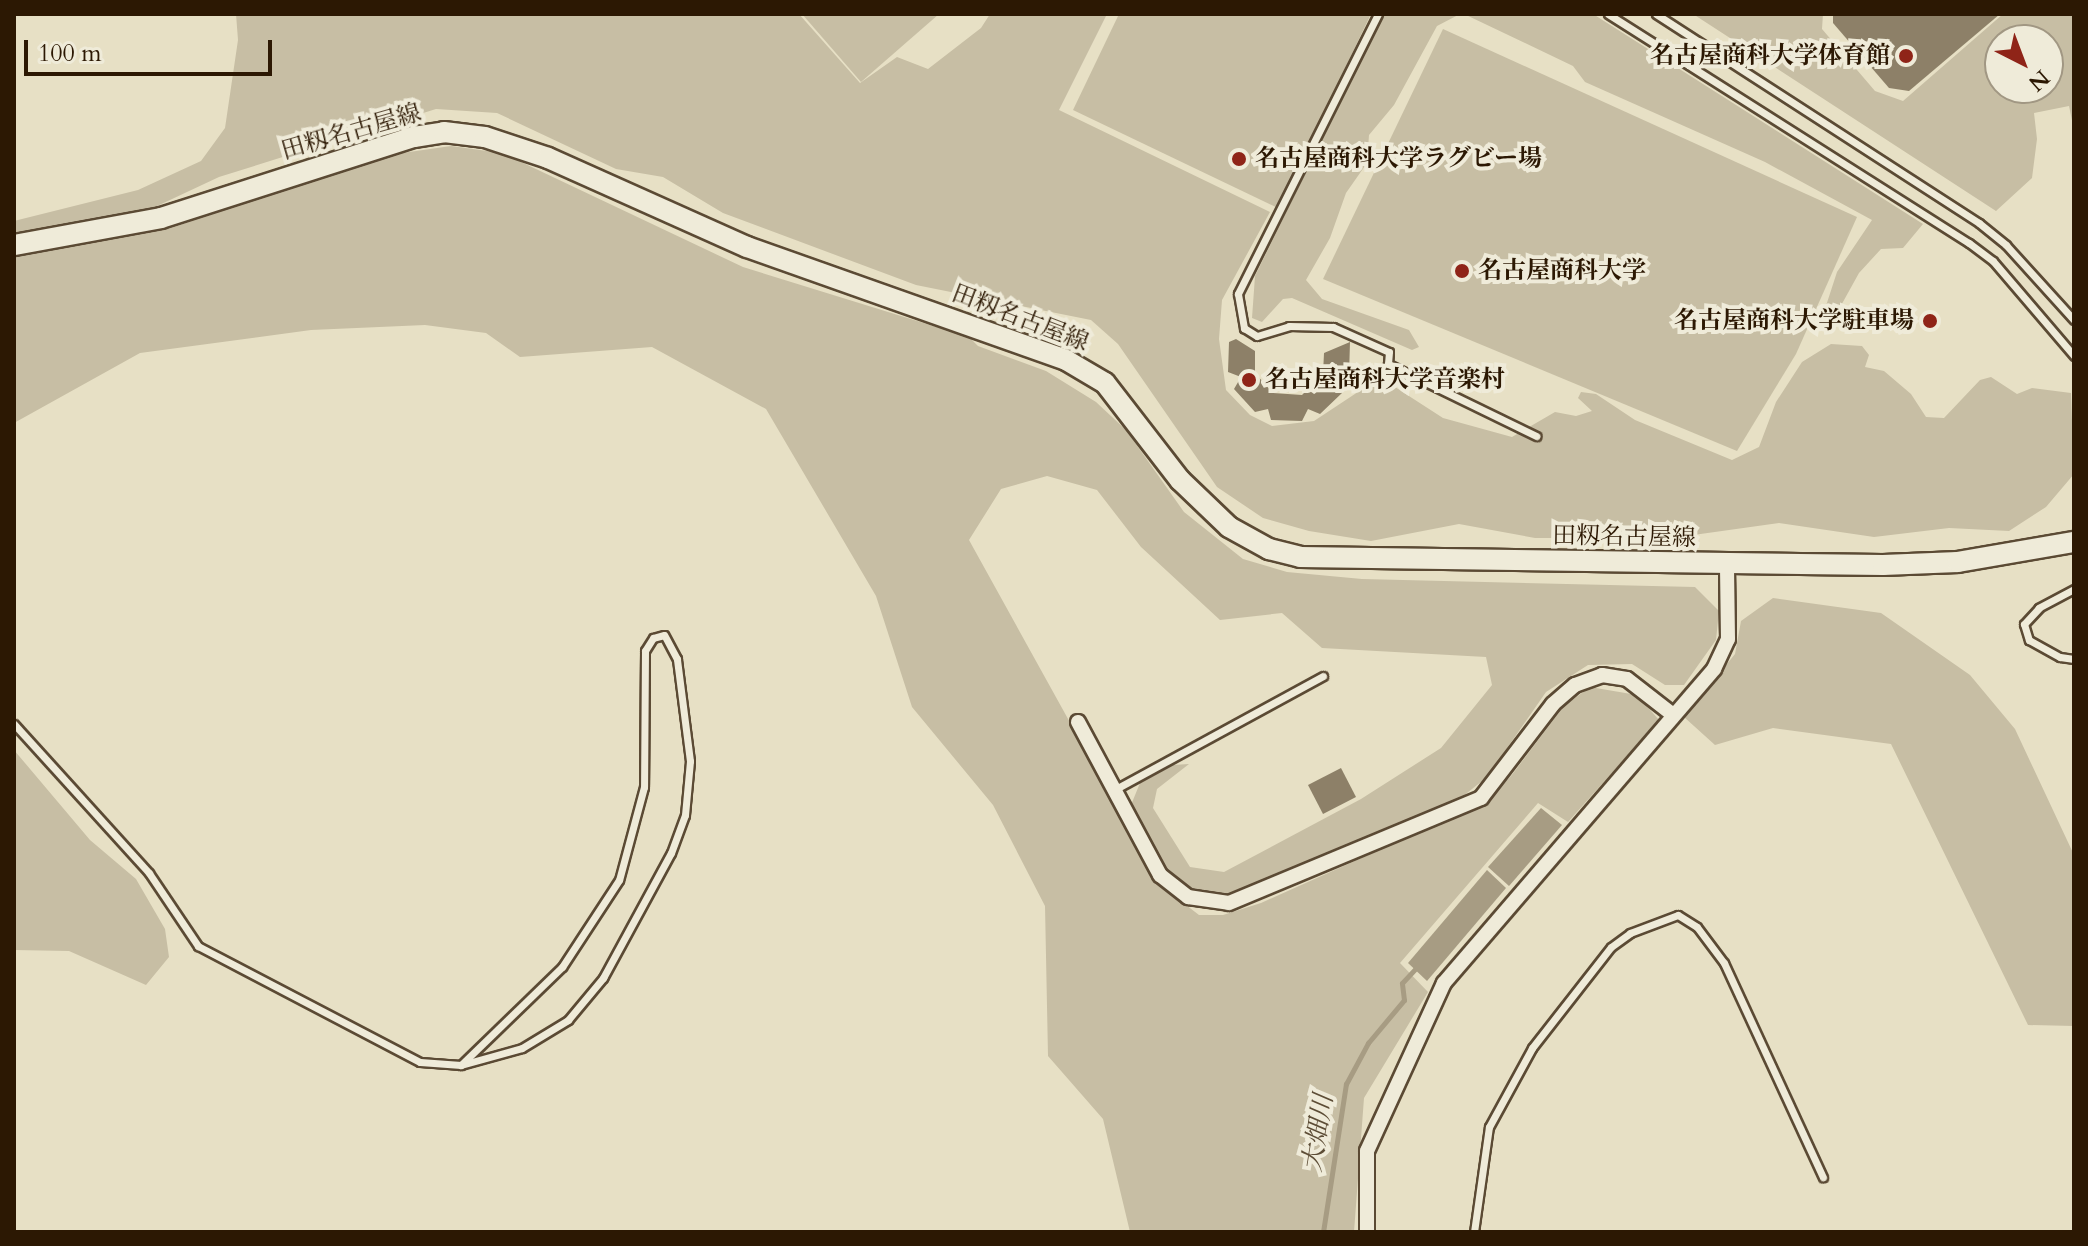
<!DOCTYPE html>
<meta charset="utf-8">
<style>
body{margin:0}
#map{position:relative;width:2088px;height:1246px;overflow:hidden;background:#e7e0c5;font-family:Cardo,"Noto Serif JP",serif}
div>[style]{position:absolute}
.green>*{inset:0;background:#c7bea4}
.water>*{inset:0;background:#a79c83}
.stream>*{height:5px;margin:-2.5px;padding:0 2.5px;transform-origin:2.5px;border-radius:2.5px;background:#a79c83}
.building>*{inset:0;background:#8d8068}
.roads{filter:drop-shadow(2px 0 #5b4a34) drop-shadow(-2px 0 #5b4a34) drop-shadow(0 2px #5b4a34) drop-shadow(0 -2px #5b4a34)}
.lane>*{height:7px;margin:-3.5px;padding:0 3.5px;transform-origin:3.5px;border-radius:3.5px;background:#efebd9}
.street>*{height:14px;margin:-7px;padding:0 7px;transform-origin:7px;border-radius:7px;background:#efebd9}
.secondary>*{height:20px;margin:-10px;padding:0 10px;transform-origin:10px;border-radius:10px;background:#efebd9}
.dots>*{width:22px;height:22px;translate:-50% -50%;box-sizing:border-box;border:4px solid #efebd9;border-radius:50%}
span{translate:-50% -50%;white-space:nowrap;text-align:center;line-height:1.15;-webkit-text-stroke:8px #efebd9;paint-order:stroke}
.poi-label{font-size:24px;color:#2c1803;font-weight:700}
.right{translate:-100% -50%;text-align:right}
.left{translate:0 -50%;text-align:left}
.street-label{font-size:24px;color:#2c1803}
.water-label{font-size:26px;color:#5d4d36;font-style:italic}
.frame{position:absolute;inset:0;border:16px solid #2c1803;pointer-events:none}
.north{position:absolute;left:1984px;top:24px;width:80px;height:80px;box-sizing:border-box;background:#efebd9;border:2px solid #a19783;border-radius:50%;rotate:138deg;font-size:22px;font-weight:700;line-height:32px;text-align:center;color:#2c1803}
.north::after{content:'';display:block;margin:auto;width:28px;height:36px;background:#8f2418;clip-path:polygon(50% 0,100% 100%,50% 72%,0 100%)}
.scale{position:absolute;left:24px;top:40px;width:248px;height:36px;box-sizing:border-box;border:4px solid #2c1803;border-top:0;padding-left:10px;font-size:24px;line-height:28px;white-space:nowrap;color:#2c1803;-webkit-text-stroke:6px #efebd9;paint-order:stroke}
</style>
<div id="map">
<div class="green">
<i style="clip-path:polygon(236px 14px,799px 14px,860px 83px,897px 57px,928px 69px,981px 28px,990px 14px,1107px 14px,1059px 110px,1270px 212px,1222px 300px,1219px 339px,1226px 390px,1250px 415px,1272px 426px,1314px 421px,1367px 386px,1395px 387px,1443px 418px,1512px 437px,1555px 412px,1576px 416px,1592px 411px,1578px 398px,1581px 392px,1596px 394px,1635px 420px,1732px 460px,1759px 447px,1776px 402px,1802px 362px,1831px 344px,1862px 346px,1869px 355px,1865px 367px,1884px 371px,1911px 394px,1926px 417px,1944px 418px,1980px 380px,1991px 377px,2017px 394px,2032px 388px,2071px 393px,2074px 474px,2046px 507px,2009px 531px,1949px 528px,1874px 537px,1779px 523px,1672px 538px,1535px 538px,1459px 524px,1371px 541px,1309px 531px,1263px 518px,1217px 487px,1118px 344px,1091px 320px,916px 285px,723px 213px,663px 177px,616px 169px,497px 113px,436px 109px,219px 177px,155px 207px,14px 236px,14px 221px,138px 190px,201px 161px,225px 128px,238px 40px)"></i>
<i style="clip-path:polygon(802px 14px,939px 14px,861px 82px)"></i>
<i style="clip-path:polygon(1119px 14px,1371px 14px,1278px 208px,1073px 110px)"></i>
<i style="clip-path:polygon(1384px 14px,1460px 14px,1437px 26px,1394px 105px,1369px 135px,1367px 163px,1346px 193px,1330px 238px,1306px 280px,1322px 299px,1409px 330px,1419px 347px,1412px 350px,1292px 298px,1283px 299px,1262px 322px,1252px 318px,1255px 276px)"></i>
<i style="clip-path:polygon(1464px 14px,1593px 14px,1923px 224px,1903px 248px,1881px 249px,1859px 273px,1828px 329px,1823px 315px,1837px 272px,1872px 220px,1765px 162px,1585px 82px,1573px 66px)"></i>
<i style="clip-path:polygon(evenodd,1693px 14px,1823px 14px,1822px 29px,1875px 91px,1903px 101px,2003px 14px,2074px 14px,2074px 130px,2069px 106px,2034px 113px,2037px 139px,2032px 178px,1996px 211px,1693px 14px,2048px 40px,2048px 88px,2000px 88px,2000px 40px,2048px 40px)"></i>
<i style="clip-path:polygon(1443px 29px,1857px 217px,1796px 354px,1737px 451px,1323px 279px)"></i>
<i style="clip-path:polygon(451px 146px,502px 153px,743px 267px,969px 337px,978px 346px,1046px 371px,1096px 402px,1126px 430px,1184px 512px,1243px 559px,1287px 572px,1362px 579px,1695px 587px,1719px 611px,1716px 640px,1684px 685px,1665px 685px,1632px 664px,1588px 665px,1546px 692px,1487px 777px,1452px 805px,1235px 896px,1197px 896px,1167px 877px,1131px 805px,1140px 783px,1173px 765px,1189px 764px,1157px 789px,1153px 808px,1190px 867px,1224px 872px,1361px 799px,1441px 748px,1492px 685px,1486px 657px,1322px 648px,1282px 613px,1220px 620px,1141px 547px,1097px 490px,1047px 476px,1001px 489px,969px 540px,1160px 885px,1199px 915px,1223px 915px,1261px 903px,1482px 804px,1511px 776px,1564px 706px,1590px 687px,1637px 695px,1659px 720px,1568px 822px,1538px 803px,1400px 963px,1428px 992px,1364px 1098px,1354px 1232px,1130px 1232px,1103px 1119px,1048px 1056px,1045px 906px,993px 805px,912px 707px,876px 596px,766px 409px,652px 347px,520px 357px,486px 333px,425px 325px,311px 330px,140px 353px,14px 423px,14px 256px,165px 230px,388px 155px)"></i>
<i style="clip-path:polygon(1773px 598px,1881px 613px,1970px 675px,2015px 729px,2074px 855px,2074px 1026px,2028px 1025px,1891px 744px,1773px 728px,1715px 745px,1684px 717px,1735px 654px,1741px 621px)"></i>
<i style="clip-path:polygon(14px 750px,90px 840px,136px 879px,165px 929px,169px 957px,146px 985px,69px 951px,14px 950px)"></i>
</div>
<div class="water">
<i style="clip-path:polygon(1541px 808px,1562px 825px,1509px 886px,1488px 867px)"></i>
<i style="clip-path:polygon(1487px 870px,1506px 888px,1427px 981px,1408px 963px)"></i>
</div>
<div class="stream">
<i style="left:1323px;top:1232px;width:150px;rotate:-81.2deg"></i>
<i style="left:1346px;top:1084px;width:47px;rotate:-61.8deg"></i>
<i style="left:1368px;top:1043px;width:56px;rotate:-50.1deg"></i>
<i style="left:1404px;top:1000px;width:17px;rotate:-97deg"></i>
<i style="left:1402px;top:983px;width:21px;rotate:-47deg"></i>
</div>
<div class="building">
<i style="clip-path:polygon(1833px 14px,2000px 14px,1909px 91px,1889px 88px,1833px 23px)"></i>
<i style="clip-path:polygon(1236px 339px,1255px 351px,1255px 373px,1273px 393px,1302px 395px,1323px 374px,1324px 353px,1350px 342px,1349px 376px,1338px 382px,1342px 393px,1320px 414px,1308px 409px,1302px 421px,1271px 420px,1268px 409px,1255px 412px,1234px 389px,1241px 377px,1228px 372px,1229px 342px)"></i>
<i style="clip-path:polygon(1341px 768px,1356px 797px,1323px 814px,1308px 785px)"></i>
</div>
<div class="roads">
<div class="lane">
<i style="left:1378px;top:14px;width:313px;rotate:116.6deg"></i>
<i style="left:1238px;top:294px;width:35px;rotate:80deg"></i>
<i style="left:1244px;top:328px;width:15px;rotate:32deg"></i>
<i style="left:1257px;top:336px;width:34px;rotate:-17deg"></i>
<i style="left:1289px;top:326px;width:44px;rotate:1.3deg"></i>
<i style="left:1333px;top:327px;width:61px;rotate:24.1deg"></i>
<i style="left:1389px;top:352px;width:12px;rotate:95deg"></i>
<i style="left:1388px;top:364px;width:165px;rotate:25.9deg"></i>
<i style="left:1608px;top:14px;width:428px;rotate:32.4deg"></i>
<i style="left:1969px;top:243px;width:30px;rotate:37deg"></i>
<i style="left:1993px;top:261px;width:125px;rotate:49.5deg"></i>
<i style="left:1656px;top:14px;width:385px;rotate:32.9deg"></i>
<i style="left:1979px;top:223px;width:35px;rotate:39deg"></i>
<i style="left:2006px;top:245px;width:101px;rotate:47.8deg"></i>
<i style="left:2074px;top:589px;width:40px;rotate:152deg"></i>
<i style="left:2039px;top:608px;width:22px;rotate:133deg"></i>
<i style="left:2024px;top:624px;width:17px;rotate:73deg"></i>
<i style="left:2029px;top:640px;width:35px;rotate:29deg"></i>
<i style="left:2060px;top:657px;width:14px;rotate:8deg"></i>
<i style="left:14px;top:724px;width:201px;rotate:47.8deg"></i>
<i style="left:149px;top:873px;width:88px;rotate:56.1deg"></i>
<i style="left:198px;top:946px;width:250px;rotate:27.6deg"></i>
<i style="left:420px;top:1062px;width:41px;rotate:4.2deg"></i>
<i style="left:461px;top:1065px;width:63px;rotate:-15.6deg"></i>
<i style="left:522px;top:1048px;width:54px;rotate:-31.3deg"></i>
<i style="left:568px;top:1020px;width:55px;rotate:-50.2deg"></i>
<i style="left:603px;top:978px;width:142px;rotate:-61.5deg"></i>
<i style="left:671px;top:853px;width:40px;rotate:-69.8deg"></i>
<i style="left:685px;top:815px;width:54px;rotate:-84.7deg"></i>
<i style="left:690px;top:761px;width:103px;rotate:-97.3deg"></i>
<i style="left:677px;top:659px;width:27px;rotate:-118deg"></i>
<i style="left:664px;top:635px;width:11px;rotate:165deg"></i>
<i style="left:653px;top:638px;width:15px;rotate:122deg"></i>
<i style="left:645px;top:651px;width:136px;rotate:90.4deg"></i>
<i style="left:644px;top:787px;width:96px;rotate:105deg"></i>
<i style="left:619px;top:880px;width:104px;rotate:123.2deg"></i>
<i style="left:562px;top:967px;width:141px;rotate:135.9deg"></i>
<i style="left:1114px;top:790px;width:238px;rotate:-28.6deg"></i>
<i style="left:1474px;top:1232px;width:106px;rotate:-81.9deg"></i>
<i style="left:1489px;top:1127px;width:90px;rotate:-61.4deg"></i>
<i style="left:1532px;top:1048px;width:128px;rotate:-52deg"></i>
<i style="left:1611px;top:947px;width:24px;rotate:-36deg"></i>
<i style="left:1630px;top:933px;width:51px;rotate:-20.6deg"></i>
<i style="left:1678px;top:915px;width:22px;rotate:32deg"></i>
<i style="left:1697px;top:927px;width:45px;rotate:53.1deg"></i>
<i style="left:1724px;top:963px;width:236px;rotate:65.2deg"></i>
</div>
<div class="street">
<i style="left:1078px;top:722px;width:174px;rotate:61.8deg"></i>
<i style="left:1160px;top:875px;width:36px;rotate:38deg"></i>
<i style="left:1188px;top:897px;width:41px;rotate:8.3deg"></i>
<i style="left:1229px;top:903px;width:273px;rotate:-22.6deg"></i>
<i style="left:1481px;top:798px;width:118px;rotate:-52.5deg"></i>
<i style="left:1553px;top:704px;width:29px;rotate:-41deg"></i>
<i style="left:1575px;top:685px;width:29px;rotate:-20deg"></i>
<i style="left:1602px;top:675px;width:25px;rotate:9deg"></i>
<i style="left:1627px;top:679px;width:57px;rotate:37.9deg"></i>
<i style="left:1367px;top:1232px;width:81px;rotate:-90deg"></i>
<i style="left:1367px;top:1151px;width:185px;rotate:-65.4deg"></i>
<i style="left:1444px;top:983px;width:414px;rotate:-49.3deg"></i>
<i style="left:1714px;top:669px;width:33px;rotate:-65deg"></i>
<i style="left:1728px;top:639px;width:74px;rotate:-90.8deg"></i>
</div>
<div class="secondary">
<i style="left:14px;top:245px;width:149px;rotate:-10.4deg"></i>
<i style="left:161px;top:218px;width:266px;rotate:-17.8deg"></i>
<i style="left:414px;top:137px;width:30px;rotate:-9deg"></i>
<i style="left:444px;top:132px;width:41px;rotate:7deg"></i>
<i style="left:485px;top:137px;width:66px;rotate:18.4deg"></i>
<i style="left:548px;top:158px;width:218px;rotate:24.1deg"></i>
<i style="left:747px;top:247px;width:338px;rotate:19.5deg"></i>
<i style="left:1066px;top:360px;width:45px;rotate:30.5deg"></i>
<i style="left:1105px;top:383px;width:123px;rotate:52.3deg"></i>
<i style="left:1180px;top:480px;width:68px;rotate:43.8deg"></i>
<i style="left:1229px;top:527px;width:46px;rotate:28.8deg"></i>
<i style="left:1269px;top:549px;width:32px;rotate:14deg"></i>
<i style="left:1300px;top:557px;width:583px;rotate:0.79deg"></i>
<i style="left:1883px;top:565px;width:75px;rotate:-2.3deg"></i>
<i style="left:1958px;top:562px;width:118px;rotate:-9.8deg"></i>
</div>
</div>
<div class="dots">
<i style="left:1906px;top:56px;background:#8f2418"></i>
<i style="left:1239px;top:159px;background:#8f2418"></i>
<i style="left:1462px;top:271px;background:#8f2418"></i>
<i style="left:1930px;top:321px;background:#8f2418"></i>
<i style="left:1249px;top:380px;background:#8f2418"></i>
</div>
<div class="poi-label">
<span class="right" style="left:1890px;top:56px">名古屋商科大学体育館</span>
<span class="left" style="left:1255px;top:159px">名古屋商科大学ラグビー場</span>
<span class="left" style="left:1478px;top:271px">名古屋商科大学</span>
<span class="right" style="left:1914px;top:321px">名古屋商科大学駐車場</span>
<span class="left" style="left:1265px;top:380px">名古屋商科大学音楽村</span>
</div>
<div class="street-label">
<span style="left:351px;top:132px;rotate:-16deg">田籾名古屋線</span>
<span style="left:1020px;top:318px;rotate:21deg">田籾名古屋線</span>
<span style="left:1624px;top:537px;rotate:1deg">田籾名古屋線</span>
</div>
<div class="water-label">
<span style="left:1318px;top:1133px;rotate:-81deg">大畑川</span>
</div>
<div class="frame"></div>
<div class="north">N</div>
<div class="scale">100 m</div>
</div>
